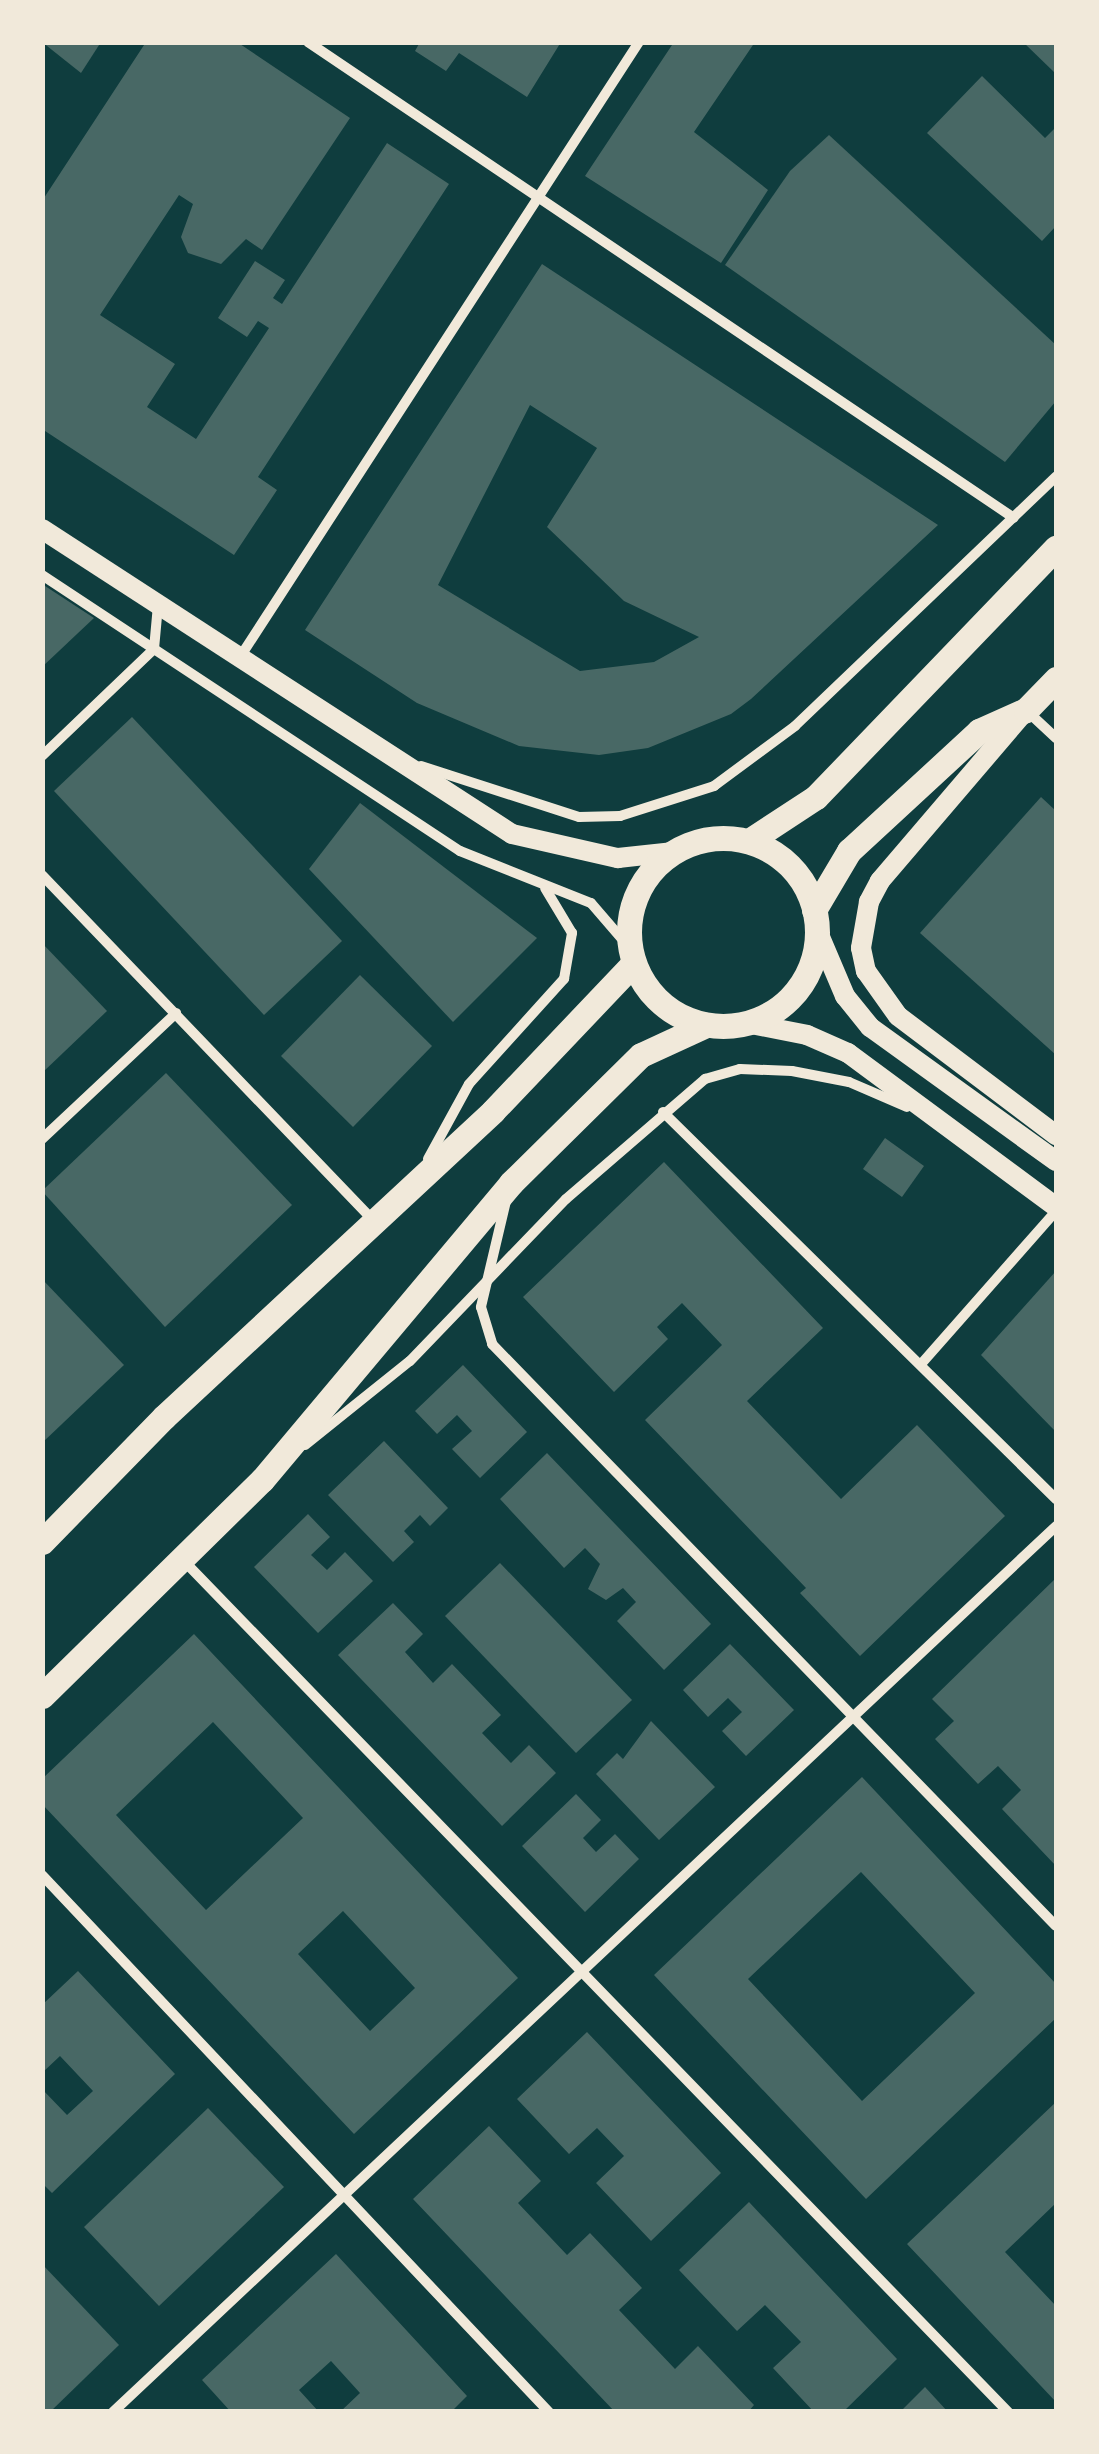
<!DOCTYPE html>
<style>
body{margin:0}
#map{position:relative;width:1099px;height:2454px;overflow:hidden;background:#0f3d3e;font-family:Ubuntu,sans-serif}
div>[style]{position:absolute}
.building>*{inset:0;background:#486865}
.minor>*{height:10px;margin:-5px;padding:0 5px;transform-origin:5px;border-radius:5px;background:#f1e9da}
.secondary>*{height:20px;margin:-10px;padding:0 10px;transform-origin:10px;border-radius:10px;background:#f1e9da}
.primary>*{height:25px;margin:-12.5px;padding:0 12.5px;transform-origin:12.5px;border-radius:12.5px;background:#f1e9da}
.primary>.ring{margin:-12.5px;padding:0;box-sizing:content-box;background:none;border:25px solid #f1e9da;border-radius:50%}
span{translate:-50% -50%;white-space:nowrap;text-align:center;line-height:1.15;-webkit-text-stroke:9px #f1e9da;paint-order:stroke}
.frame{position:absolute;inset:0;border:45px solid #f1e9da;pointer-events:none}
</style>
<div id="map">
<div class="building">
<i style="clip-path:polygon(42px 42px,101px 42px,81px 73px)"></i>
<i style="clip-path:polygon(146px 42px,237px 42px,350px 118px,262px 250px,246px 239px,221px 264px,188px 253px,181px 237px,193px 204px,179px 195px,100px 315px,175px 364px,147px 407px,196px 439px,269px 328px,258px 321px,247px 337px,218px 318px,255px 261px,285px 280px,273px 298px,282px 304px,387px 143px,449px 184px,258px 477px,277px 490px,234px 555px,42px 429px,42px 201px)"></i>
<i style="clip-path:polygon(420px 42px,561px 42px,527px 97px,459px 53px,446px 71px,415px 51px)"></i>
<i style="clip-path:polygon(674px 42px,755px 42px,694px 132px,768px 190px,721px 263px,585px 176px)"></i>
<i style="clip-path:polygon(1023px 42px,1056px 42px,1056px 74px)"></i>
<i style="clip-path:polygon(982px 76px,1045px 138px,1056px 127px,1056px 226px,1042px 241px,927px 133px)"></i>
<i style="clip-path:polygon(829px 135px,1056px 345px,1056px 401px,1005px 462px,725px 265px,790px 171px)"></i>
<i style="clip-path:polygon(evenodd,542px 264px,938px 525px,751px 699px,731px 714px,648px 748px,599px 755px,519px 746px,417px 703px,305px 630px,542px 264px,530px 405px,597px 448px,547px 527px,624px 601px,699px 637px,654px 662px,580px 671px,438px 585px,530px 405px)"></i>
<i style="clip-path:polygon(42px 584px,94px 618px,42px 667px)"></i>
<i style="clip-path:polygon(132px 717px,342px 941px,264px 1015px,54px 791px)"></i>
<i style="clip-path:polygon(1041px 797px,1056px 811px,1056px 1055px,920px 933px)"></i>
<i style="clip-path:polygon(360px 803px,537px 938px,453px 1022px,309px 869px)"></i>
<i style="clip-path:polygon(42px 943px,107px 1011px,42px 1073px)"></i>
<i style="clip-path:polygon(360px 975px,432px 1046px,353px 1127px,281px 1056px)"></i>
<i style="clip-path:polygon(166px 1073px,292px 1205px,165px 1327px,42px 1191px)"></i>
<i style="clip-path:polygon(885px 1138px,924px 1166px,902px 1197px,863px 1169px)"></i>
<i style="clip-path:polygon(664px 1162px,823px 1328px,747px 1401px,841px 1499px,917px 1425px,1005px 1516px,860px 1656px,800px 1593px,806px 1588px,645px 1420px,722px 1345px,682px 1303px,657px 1327px,668px 1339px,614px 1392px,523px 1297px)"></i>
<i style="clip-path:polygon(1056px 1271px,1056px 1432px,981px 1355px)"></i>
<i style="clip-path:polygon(42px 1279px,124px 1365px,42px 1443px)"></i>
<i style="clip-path:polygon(463px 1365px,527px 1432px,480px 1478px,452px 1449px,472px 1431px,457px 1415px,437px 1434px,415px 1411px)"></i>
<i style="clip-path:polygon(384px 1441px,448px 1508px,430px 1526px,420px 1515px,404px 1531px,414px 1542px,393px 1562px,328px 1495px)"></i>
<i style="clip-path:polygon(547px 1453px,711px 1624px,664px 1670px,617px 1621px,636px 1602px,623px 1588px,606px 1600px,588px 1589px,600px 1564px,585px 1548px,564px 1568px,500px 1499px)"></i>
<i style="clip-path:polygon(308px 1514px,330px 1537px,311px 1555px,327px 1570px,345px 1552px,373px 1581px,318px 1633px,254px 1567px)"></i>
<i style="clip-path:polygon(500px 1563px,632px 1700px,576px 1753px,445px 1616px)"></i>
<i style="clip-path:polygon(1056px 1578px,1056px 1866px,1002px 1809px,1021px 1790px,998px 1766px,978px 1784px,935px 1739px,954px 1721px,932px 1699px)"></i>
<i style="clip-path:polygon(393px 1603px,423px 1634px,405px 1652px,433px 1683px,452px 1664px,501px 1715px,482px 1733px,511px 1763px,529px 1745px,556px 1773px,502px 1826px,338px 1655px)"></i>
<i style="clip-path:polygon(evenodd,194px 1634px,518px 1978px,354px 2134px,42px 1804px,42px 1779px,194px 1634px,213px 1722px,303px 1818px,206px 1910px,116px 1815px,213px 1722px,194px 1634px,343px 1911px,415px 1988px,370px 2031px,298px 1954px,343px 1911px)"></i>
<i style="clip-path:polygon(730px 1644px,794px 1710px,746px 1756px,722px 1731px,742px 1712px,728px 1698px,708px 1717px,683px 1690px)"></i>
<i style="clip-path:polygon(651px 1721px,715px 1787px,659px 1840px,596px 1774px,617px 1753px,623px 1759px)"></i>
<i style="clip-path:polygon(evenodd,862px 1777px,1056px 1984px,1056px 2018px,866px 2199px,654px 1975px,862px 1777px,861px 1872px,975px 1993px,862px 2101px,748px 1979px,861px 1872px)"></i>
<i style="clip-path:polygon(576px 1794px,601px 1820px,583px 1838px,596px 1852px,615px 1834px,639px 1859px,585px 1912px,522px 1846px)"></i>
<i style="clip-path:polygon(78px 1971px,175px 2074px,52px 2193px,42px 2183px,42px 2089px,67px 2115px,93px 2091px,60px 2056px,42px 2073px,42px 2005px)"></i>
<i style="clip-path:polygon(587px 2032px,721px 2173px,651px 2241px,596px 2183px,624px 2156px,597px 2128px,569px 2154px,517px 2099px)"></i>
<i style="clip-path:polygon(1056px 2102px,1056px 2203px,1005px 2252px,1056px 2306px,1056px 2402px,907px 2244px)"></i>
<i style="clip-path:polygon(208px 2108px,284px 2187px,159px 2306px,84px 2227px)"></i>
<i style="clip-path:polygon(489px 2126px,541px 2181px,518px 2203px,567px 2255px,590px 2233px,642px 2288px,619px 2310px,675px 2369px,698px 2346px,754px 2405px,748px 2412px,615px 2412px,413px 2199px)"></i>
<i style="clip-path:polygon(749px 2202px,897px 2359px,843px 2412px,814px 2412px,773px 2368px,801px 2342px,765px 2305px,737px 2331px,679px 2270px)"></i>
<i style="clip-path:polygon(336px 2254px,467px 2396px,451px 2412px,340px 2412px,360px 2393px,331px 2361px,299px 2390px,319px 2412px,231px 2412px,202px 2380px)"></i>
<i style="clip-path:polygon(42px 2264px,119px 2345px,50px 2412px,42px 2412px)"></i>
<i style="clip-path:polygon(925px 2387px,948px 2412px,900px 2412px)"></i>
</div>
<div class="minor">
<i style="left:308px;top:42px;width:851px;rotate:33.99deg"></i>
<i style="left:42px;top:575px;width:501px;rotate:33.44deg"></i>
<i style="left:460px;top:851px;width:141px;rotate:21.7deg"></i>
<i style="left:591px;top:903px;width:58px;rotate:49.2deg"></i>
<i style="left:242px;top:654px;width:729px;rotate:-57.03deg"></i>
<i style="left:1027px;top:711px;width:40px;rotate:43deg"></i>
<i style="left:42px;top:756px;width:155px;rotate:-43.7deg"></i>
<i style="left:154px;top:649px;width:44px;rotate:-84.8deg"></i>
<i style="left:421px;top:766px;width:166px;rotate:17.9deg"></i>
<i style="left:579px;top:817px;width:41px;rotate:-1.4deg"></i>
<i style="left:620px;top:816px;width:99px;rotate:-17.7deg"></i>
<i style="left:714px;top:786px;width:101px;rotate:-36.5deg"></i>
<i style="left:795px;top:726px;width:361px;rotate:-43.7deg"></i>
<i style="left:42px;top:875px;width:477px;rotate:46.2deg"></i>
<i style="left:663px;top:1112px;width:552px;rotate:44.56deg"></i>
<i style="left:42px;top:1139px;width:184px;rotate:-43.2deg"></i>
<i style="left:428px;top:1159px;width:85px;rotate:-61.3deg"></i>
<i style="left:469px;top:1084px;width:142px;rotate:-47.9deg"></i>
<i style="left:564px;top:979px;width:47px;rotate:-80.1deg"></i>
<i style="left:572px;top:933px;width:52px;rotate:-121deg"></i>
<i style="left:506px;top:1201px;width:109px;rotate:103.3deg"></i>
<i style="left:481px;top:1307px;width:39px;rotate:73deg"></i>
<i style="left:492px;top:1344px;width:810px;rotate:45.9deg"></i>
<i style="left:922px;top:1363px;width:203px;rotate:-48.6deg"></i>
<i style="left:305px;top:1445px;width:134px;rotate:-38.7deg"></i>
<i style="left:410px;top:1361px;width:225px;rotate:-46.1deg"></i>
<i style="left:566px;top:1199px;width:184px;rotate:-40.8deg"></i>
<i style="left:705px;top:1079px;width:36px;rotate:-16deg"></i>
<i style="left:740px;top:1069px;width:52px;rotate:2.2deg"></i>
<i style="left:792px;top:1071px;width:58px;rotate:10.9deg"></i>
<i style="left:849px;top:1082px;width:63px;rotate:23.3deg"></i>
<i style="left:184px;top:1561px;width:1185px;rotate:45.92deg"></i>
<i style="left:42px;top:1875px;width:739px;rotate:46.65deg"></i>
<i style="left:113px;top:2412px;width:1294px;rotate:-43.21deg"></i>
</div>
<div class="secondary">
<i style="left:42px;top:529px;width:560px;rotate:32.98deg"></i>
<i style="left:512px;top:834px;width:109px;rotate:12.8deg"></i>
<i style="left:618px;top:858px;width:54px;rotate:-6.3deg"></i>
<i style="left:1026px;top:710px;width:225px;rotate:130.5deg"></i>
<i style="left:880px;top:881px;width:24px;rotate:118deg"></i>
<i style="left:869px;top:902px;width:47px;rotate:99.9deg"></i>
<i style="left:861px;top:948px;width:24px;rotate:78deg"></i>
<i style="left:866px;top:971px;width:55px;rotate:54.6deg"></i>
<i style="left:898px;top:1016px;width:198px;rotate:37deg"></i>
<i style="left:817px;top:930px;width:72px;rotate:67deg"></i>
<i style="left:845px;top:996px;width:40px;rotate:51deg"></i>
<i style="left:870px;top:1027px;width:229px;rotate:35.8deg"></i>
<i style="left:746px;top:1023px;width:62px;rotate:11.1deg"></i>
<i style="left:807px;top:1035px;width:45px;rotate:23.7deg"></i>
<i style="left:848px;top:1053px;width:259px;rotate:36.5deg"></i>
</div>
<div class="primary">
<i class="ring" style="left:629px;top:838px;width:163px;height:163px"></i>
<i style="left:749px;top:841px;width:80px;rotate:-33.3deg"></i>
<i style="left:816px;top:797px;width:346px;rotate:-46.1deg"></i>
<i style="left:814px;top:910px;width:69px;rotate:-59.3deg"></i>
<i style="left:849px;top:851px;width:177px;rotate:-42.7deg"></i>
<i style="left:979px;top:731px;width:51px;rotate:-24.1deg"></i>
<i style="left:1026px;top:710px;width:43px;rotate:-45.9deg"></i>
<i style="left:42px;top:1542px;width:175px;rotate:-45.7deg"></i>
<i style="left:164px;top:1417px;width:449px;rotate:-42.9deg"></i>
<i style="left:493px;top:1111px;width:203px;rotate:-46.4deg"></i>
<i style="left:42px;top:1696px;width:308px;rotate:-44.5deg"></i>
<i style="left:262px;top:1480px;width:388px;rotate:-50deg"></i>
<i style="left:511px;top:1183px;width:182px;rotate:-44.6deg"></i>
<i style="left:641px;top:1055px;width:72px;rotate:-24.8deg"></i>
</div>
<div class="frame"></div>
</div>
